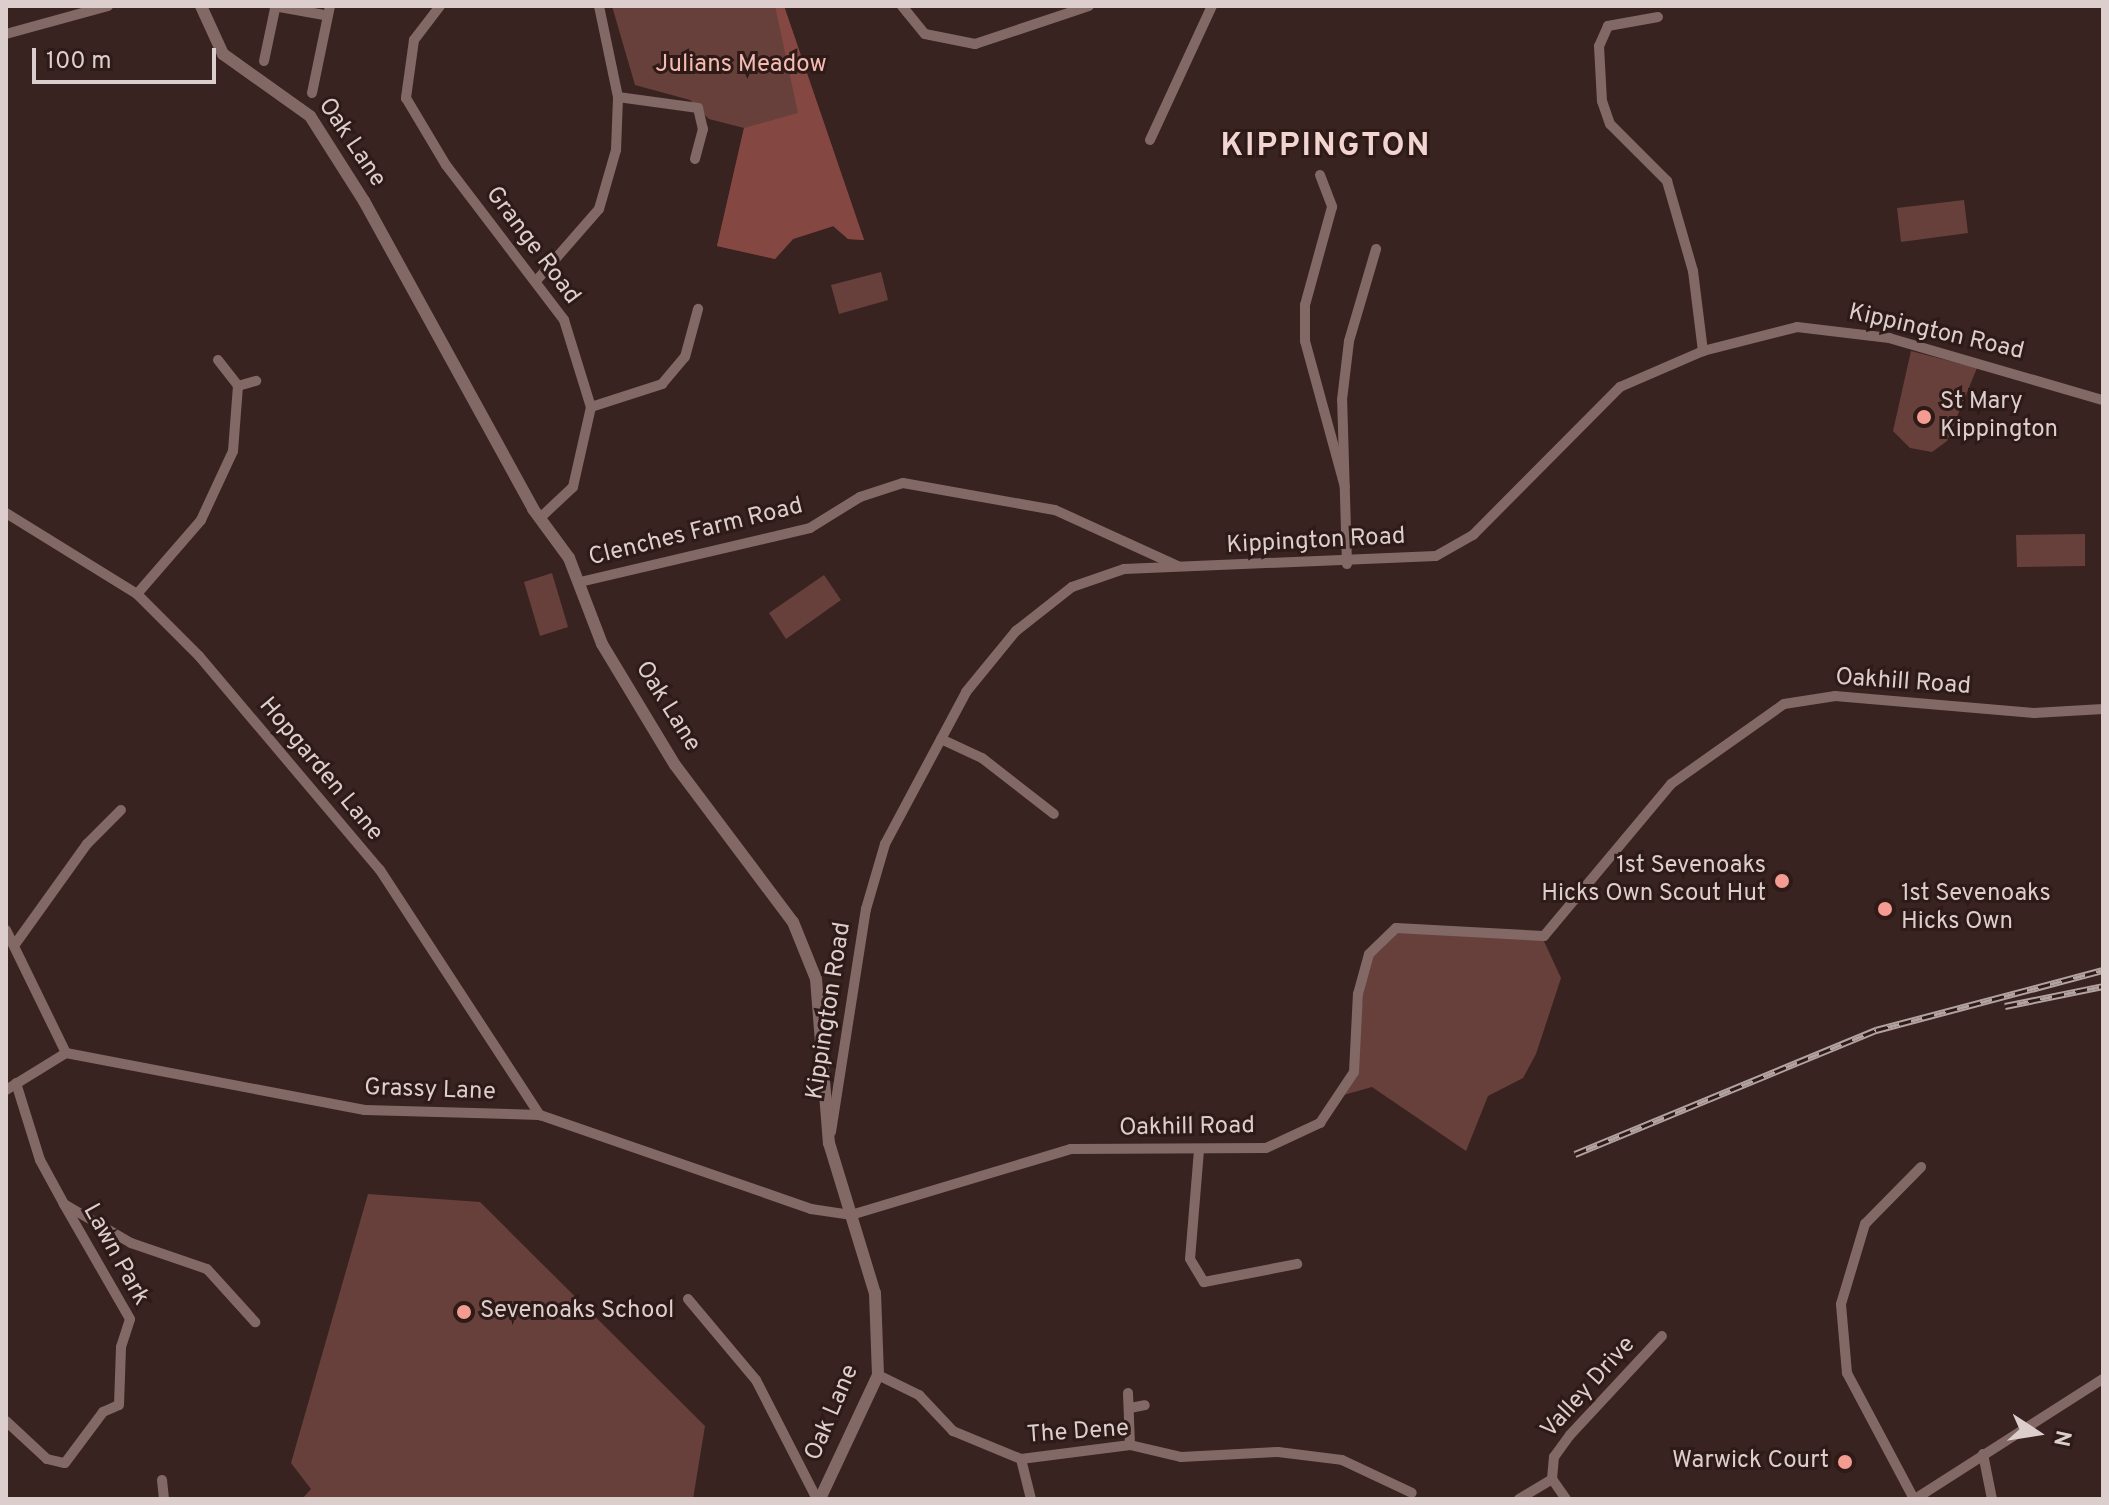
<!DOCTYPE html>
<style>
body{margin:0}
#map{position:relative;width:2109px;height:1505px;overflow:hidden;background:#382321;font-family:Overpass,sans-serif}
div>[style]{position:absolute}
.green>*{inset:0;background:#68403b}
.forest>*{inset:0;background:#844741}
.minor>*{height:10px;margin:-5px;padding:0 5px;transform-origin:5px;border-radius:5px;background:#826966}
.tertiary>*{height:12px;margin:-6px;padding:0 6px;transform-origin:6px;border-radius:6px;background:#826966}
.rail>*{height:7px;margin-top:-3.5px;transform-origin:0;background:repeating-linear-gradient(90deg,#2e1a17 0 12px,#b2a2a0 0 24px);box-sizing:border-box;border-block:2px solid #b2a2a0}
.dots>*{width:22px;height:22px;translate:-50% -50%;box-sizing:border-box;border:4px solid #2e1a17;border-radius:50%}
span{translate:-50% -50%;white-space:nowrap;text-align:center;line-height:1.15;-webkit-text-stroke:6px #2e1a17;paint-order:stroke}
.park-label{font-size:24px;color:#f5bbb3}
.street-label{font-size:24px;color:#dccecc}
.poi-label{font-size:24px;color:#dccecc}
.left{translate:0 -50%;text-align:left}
.right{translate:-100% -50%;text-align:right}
.district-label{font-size:32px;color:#f2d5d1;font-weight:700;letter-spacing:2px}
.frame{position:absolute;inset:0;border:8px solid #dccecc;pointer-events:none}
.north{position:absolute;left:1997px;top:1393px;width:80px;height:80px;-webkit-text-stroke:6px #2e1a17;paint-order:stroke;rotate:102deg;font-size:22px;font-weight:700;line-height:32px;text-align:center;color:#dccecc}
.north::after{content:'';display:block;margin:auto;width:28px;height:36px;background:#dccecc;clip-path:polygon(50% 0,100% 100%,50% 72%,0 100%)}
.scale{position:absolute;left:32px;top:48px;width:184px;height:36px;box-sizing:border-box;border:4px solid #dccecc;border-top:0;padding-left:10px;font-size:24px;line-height:28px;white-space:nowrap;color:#dccecc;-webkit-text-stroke:6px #2e1a17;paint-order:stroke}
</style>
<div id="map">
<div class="green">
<i style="clip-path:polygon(612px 6px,784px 6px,864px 240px,848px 239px,834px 226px,793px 239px,775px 259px,717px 246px,744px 128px,709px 119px,690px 100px,635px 85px)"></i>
<i style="clip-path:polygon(1964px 200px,1968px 233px,1901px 242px,1897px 208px)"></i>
<i style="clip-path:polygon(881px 272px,888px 300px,839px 314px,831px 285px)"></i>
<i style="clip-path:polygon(1911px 351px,1977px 368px,1947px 441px,1932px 452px,1910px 448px,1893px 431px)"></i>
<i style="clip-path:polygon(2085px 534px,2085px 566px,2017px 567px,2016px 535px)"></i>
<i style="clip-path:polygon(552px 573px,568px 627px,540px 636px,524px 582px)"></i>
<i style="clip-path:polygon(824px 575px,841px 600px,786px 639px,769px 613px)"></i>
<i style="clip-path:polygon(1397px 930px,1542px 937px,1561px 978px,1536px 1054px,1523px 1078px,1488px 1096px,1466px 1151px,1372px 1087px,1340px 1096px,1355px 1073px,1367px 956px)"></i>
<i style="clip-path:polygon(368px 1194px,480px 1202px,705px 1426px,693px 1499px,302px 1499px,311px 1489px,291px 1463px)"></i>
</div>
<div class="forest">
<i style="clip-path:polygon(775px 6px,784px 6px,864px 240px,848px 239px,833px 226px,793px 239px,775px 259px,717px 246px,744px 128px,798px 113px)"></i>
</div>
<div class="minor">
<i style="left:274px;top:6px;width:51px;rotate:10.2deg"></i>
<i style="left:440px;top:6px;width:43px;rotate:127.4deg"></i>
<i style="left:414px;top:40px;width:59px;rotate:97.9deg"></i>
<i style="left:406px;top:98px;width:78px;rotate:59.2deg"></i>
<i style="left:446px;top:165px;width:195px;rotate:52.7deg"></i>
<i style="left:564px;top:320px;width:91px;rotate:72.8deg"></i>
<i style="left:591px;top:407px;width:82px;rotate:102.7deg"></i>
<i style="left:573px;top:487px;width:45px;rotate:136.8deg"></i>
<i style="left:902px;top:6px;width:36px;rotate:51deg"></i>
<i style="left:925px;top:34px;width:51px;rotate:11.3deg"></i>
<i style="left:975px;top:44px;width:120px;rotate:-18.4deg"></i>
<i style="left:1658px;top:17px;width:51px;rotate:169.8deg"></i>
<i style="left:1608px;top:26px;width:22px;rotate:114deg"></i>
<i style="left:1599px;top:46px;width:55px;rotate:86.9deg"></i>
<i style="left:1602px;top:101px;width:24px;rotate:71deg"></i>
<i style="left:1610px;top:124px;width:81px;rotate:45deg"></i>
<i style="left:1667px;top:181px;width:94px;rotate:73.9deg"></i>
<i style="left:1693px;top:271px;width:81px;rotate:82.9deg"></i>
<i style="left:6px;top:34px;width:106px;rotate:-15.4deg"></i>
<i style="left:264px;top:61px;width:53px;rotate:-78.1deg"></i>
<i style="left:312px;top:93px;width:89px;rotate:-78.3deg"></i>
<i style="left:618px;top:97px;width:81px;rotate:7.8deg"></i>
<i style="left:698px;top:108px;width:22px;rotate:77deg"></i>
<i style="left:703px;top:129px;width:31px;rotate:105deg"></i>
<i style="left:1150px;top:140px;width:148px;rotate:-65.2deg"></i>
<i style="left:1320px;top:175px;width:34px;rotate:69deg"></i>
<i style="left:1332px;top:207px;width:102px;rotate:105.4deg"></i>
<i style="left:1305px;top:305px;width:36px;rotate:90deg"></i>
<i style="left:1305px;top:341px;width:151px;rotate:74.7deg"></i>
<i style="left:537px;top:280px;width:94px;rotate:-48.9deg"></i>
<i style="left:599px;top:209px;width:61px;rotate:-73.9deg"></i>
<i style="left:616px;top:150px;width:53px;rotate:-87.8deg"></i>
<i style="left:618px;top:97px;width:93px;rotate:-101.8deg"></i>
<i style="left:218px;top:360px;width:33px;rotate:52deg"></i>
<i style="left:591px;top:407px;width:75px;rotate:-17.9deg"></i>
<i style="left:662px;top:384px;width:35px;rotate:-50deg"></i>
<i style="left:685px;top:357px;width:50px;rotate:-74.8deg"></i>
<i style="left:6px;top:513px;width:154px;rotate:31.7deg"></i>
<i style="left:137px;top:594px;width:88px;rotate:45deg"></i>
<i style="left:199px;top:656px;width:280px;rotate:49.8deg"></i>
<i style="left:380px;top:870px;width:293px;rotate:56.9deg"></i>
<i style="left:1347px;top:564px;width:164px;rotate:-91.7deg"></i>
<i style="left:1342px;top:400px;width:59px;rotate:-83.2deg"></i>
<i style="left:1349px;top:341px;width:96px;rotate:-73.6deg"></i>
<i style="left:580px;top:582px;width:236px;rotate:-13.2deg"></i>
<i style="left:810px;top:528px;width:59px;rotate:-31.8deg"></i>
<i style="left:860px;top:497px;width:45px;rotate:-18deg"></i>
<i style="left:903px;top:483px;width:154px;rotate:10.1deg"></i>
<i style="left:1055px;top:510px;width:135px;rotate:24.5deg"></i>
<i style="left:137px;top:594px;width:98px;rotate:-49.1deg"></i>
<i style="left:201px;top:520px;width:76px;rotate:-65.1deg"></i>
<i style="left:233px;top:451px;width:65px;rotate:-85.6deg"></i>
<i style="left:238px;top:386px;width:19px;rotate:-16deg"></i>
<i style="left:941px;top:739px;width:45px;rotate:24.9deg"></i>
<i style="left:982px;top:758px;width:91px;rotate:37.9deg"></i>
<i style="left:6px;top:930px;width:137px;rotate:64deg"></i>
<i style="left:16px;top:943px;width:122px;rotate:-54.4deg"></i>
<i style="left:87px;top:844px;width:48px;rotate:-45deg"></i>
<i style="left:16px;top:1083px;width:81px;rotate:72.7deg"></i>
<i style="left:40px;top:1160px;width:50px;rotate:61.4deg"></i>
<i style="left:64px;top:1204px;width:78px;rotate:30.2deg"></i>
<i style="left:131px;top:1243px;width:80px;rotate:18.9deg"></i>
<i style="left:207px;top:1269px;width:72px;rotate:47.8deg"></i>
<i style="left:6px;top:1090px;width:70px;rotate:-31.7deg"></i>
<i style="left:66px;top:1053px;width:304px;rotate:10.8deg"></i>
<i style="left:365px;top:1110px;width:175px;rotate:1.6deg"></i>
<i style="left:540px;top:1115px;width:287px;rotate:19.1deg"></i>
<i style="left:811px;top:1209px;width:40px;rotate:8.5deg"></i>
<i style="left:851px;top:1215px;width:230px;rotate:-16.7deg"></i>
<i style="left:1071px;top:1149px;width:195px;rotate:-0.3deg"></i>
<i style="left:1266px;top:1148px;width:60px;rotate:-24.8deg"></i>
<i style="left:1320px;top:1123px;width:61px;rotate:-56.3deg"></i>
<i style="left:1354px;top:1072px;width:78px;rotate:-87.1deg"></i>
<i style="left:1358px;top:994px;width:41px;rotate:-74.6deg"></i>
<i style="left:1369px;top:954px;width:37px;rotate:-44deg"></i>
<i style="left:1396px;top:928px;width:148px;rotate:3.1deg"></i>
<i style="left:1544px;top:936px;width:198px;rotate:-50.1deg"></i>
<i style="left:1671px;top:784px;width:138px;rotate:-35.3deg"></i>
<i style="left:1784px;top:704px;width:52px;rotate:-8.9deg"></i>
<i style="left:1835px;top:696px;width:200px;rotate:4.9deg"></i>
<i style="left:2034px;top:713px;width:69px;rotate:-3.3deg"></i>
<i style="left:831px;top:1132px;width:226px;rotate:-81.1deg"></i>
<i style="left:866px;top:909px;width:68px;rotate:-73.7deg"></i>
<i style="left:885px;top:844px;width:172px;rotate:-61.9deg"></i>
<i style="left:966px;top:692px;width:79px;rotate:-50.7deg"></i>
<i style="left:1016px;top:631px;width:71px;rotate:-38.2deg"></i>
<i style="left:1072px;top:587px;width:55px;rotate:-19.1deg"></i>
<i style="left:1124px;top:569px;width:312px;rotate:-2.4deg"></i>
<i style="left:1436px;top:556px;width:43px;rotate:-29.6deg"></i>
<i style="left:1473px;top:535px;width:209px;rotate:-45.2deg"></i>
<i style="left:1620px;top:387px;width:90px;rotate:-23.4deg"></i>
<i style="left:1703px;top:351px;width:97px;rotate:-14.3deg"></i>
<i style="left:1797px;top:327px;width:93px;rotate:6.8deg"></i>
<i style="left:1889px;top:338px;width:223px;rotate:16.2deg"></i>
<i style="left:1199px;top:1150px;width:109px;rotate:94.7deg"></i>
<i style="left:1190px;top:1259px;width:27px;rotate:59deg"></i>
<i style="left:1204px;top:1282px;width:95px;rotate:-11deg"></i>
<i style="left:688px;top:1299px;width:106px;rotate:50deg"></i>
<i style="left:756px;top:1380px;width:134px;rotate:62.9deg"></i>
<i style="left:878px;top:1375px;width:46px;rotate:26deg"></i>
<i style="left:919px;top:1395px;width:50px;rotate:46.6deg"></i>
<i style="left:953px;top:1431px;width:74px;rotate:22.4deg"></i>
<i style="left:1021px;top:1459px;width:110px;rotate:-7.3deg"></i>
<i style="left:1130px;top:1445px;width:52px;rotate:13.2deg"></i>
<i style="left:1181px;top:1457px;width:97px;rotate:-3deg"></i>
<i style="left:1278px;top:1452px;width:64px;rotate:7.1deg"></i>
<i style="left:1342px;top:1460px;width:77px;rotate:25.2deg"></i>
<i style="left:1128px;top:1393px;width:52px;rotate:87.8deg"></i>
<i style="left:1130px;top:1408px;width:15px;rotate:-11deg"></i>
<i style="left:6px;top:1421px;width:56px;rotate:42.8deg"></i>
<i style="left:47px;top:1459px;width:18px;rotate:13deg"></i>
<i style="left:65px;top:1463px;width:64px;rotate:-53.3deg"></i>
<i style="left:103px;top:1412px;width:17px;rotate:-24deg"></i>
<i style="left:119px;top:1405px;width:58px;rotate:-88deg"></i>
<i style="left:121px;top:1347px;width:29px;rotate:-72deg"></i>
<i style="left:130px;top:1319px;width:133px;rotate:-119.9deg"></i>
<i style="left:1983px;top:1454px;width:46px;rotate:78.7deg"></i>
<i style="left:1021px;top:1459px;width:41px;rotate:76deg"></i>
<i style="left:1552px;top:1479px;width:24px;rotate:55deg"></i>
<i style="left:162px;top:1480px;width:19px;rotate:84deg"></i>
<i style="left:1519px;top:1499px;width:39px;rotate:-31deg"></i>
<i style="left:1552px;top:1479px;width:22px;rotate:-85deg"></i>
<i style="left:1554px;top:1457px;width:27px;rotate:-54deg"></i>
<i style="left:1570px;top:1435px;width:135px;rotate:-47.1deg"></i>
<i style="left:1914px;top:1499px;width:143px;rotate:-118deg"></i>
<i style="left:1847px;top:1373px;width:69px;rotate:-95deg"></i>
<i style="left:1841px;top:1304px;width:84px;rotate:-73.3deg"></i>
<i style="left:1865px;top:1224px;width:80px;rotate:-45.5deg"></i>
<i style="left:1915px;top:1499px;width:223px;rotate:-32.6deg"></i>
</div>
<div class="tertiary">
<i style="left:201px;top:6px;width:53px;rotate:65.4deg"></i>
<i style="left:223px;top:54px;width:107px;rotate:35.5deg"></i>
<i style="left:310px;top:116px;width:101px;rotate:57.6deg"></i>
<i style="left:364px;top:201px;width:351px;rotate:61.2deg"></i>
<i style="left:533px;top:509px;width:61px;rotate:53.7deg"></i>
<i style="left:569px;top:558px;width:92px;rotate:69deg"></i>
<i style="left:602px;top:644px;width:141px;rotate:58.9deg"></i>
<i style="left:675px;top:765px;width:196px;rotate:53.1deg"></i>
<i style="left:793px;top:922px;width:61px;rotate:68deg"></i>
<i style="left:816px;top:979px;width:165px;rotate:85.5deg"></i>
<i style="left:829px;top:1143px;width:157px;rotate:73deg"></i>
<i style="left:875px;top:1293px;width:82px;rotate:87.9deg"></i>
<i style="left:878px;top:1375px;width:137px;rotate:115.1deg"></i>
</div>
<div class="rail">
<i style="left:2005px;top:1006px;width:100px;rotate:-11.5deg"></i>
<i style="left:1575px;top:1154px;width:326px;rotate:-22.4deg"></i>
<i style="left:1876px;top:1030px;width:235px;rotate:-14.8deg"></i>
</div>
<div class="dots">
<i style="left:1924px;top:417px;background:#f59c92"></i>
<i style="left:1782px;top:881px;background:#f59c92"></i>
<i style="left:1885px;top:909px;background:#f59c92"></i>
<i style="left:464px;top:1312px;background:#f59c92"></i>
<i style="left:1845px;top:1462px;background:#f59c92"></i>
</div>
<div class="park-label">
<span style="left:741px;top:66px">Julians Meadow</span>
</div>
<div class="street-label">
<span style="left:351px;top:143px;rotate:56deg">Oak Lane</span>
<span style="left:532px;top:246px;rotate:53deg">Grange Road</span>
<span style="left:1936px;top:333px;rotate:13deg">Kippington Road</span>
<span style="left:696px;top:533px;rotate:-14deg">Clenches Farm Road</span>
<span style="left:1316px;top:542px;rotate:-3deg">Kippington Road</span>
<span style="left:1903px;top:683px;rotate:4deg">Oakhill Road</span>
<span style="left:667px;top:707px;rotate:58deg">Oak Lane</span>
<span style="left:320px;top:770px;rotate:50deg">Hopgarden Lane</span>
<span style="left:830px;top:1011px;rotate:-81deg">Kippington Road</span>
<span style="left:430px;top:1091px;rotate:2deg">Grassy Lane</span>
<span style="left:1187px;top:1128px;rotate:-1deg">Oakhill Road</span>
<span style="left:115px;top:1255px;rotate:61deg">Lawn Park</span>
<span style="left:1589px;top:1388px;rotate:-48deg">Valley Drive</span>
<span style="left:833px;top:1413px;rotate:-67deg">Oak Lane</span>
<span style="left:1078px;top:1433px;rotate:-4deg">The Dene</span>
</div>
<div class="poi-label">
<span class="left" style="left:1940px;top:417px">St Mary<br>Kippington</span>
<span class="right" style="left:1766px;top:881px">1st Sevenoaks<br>Hicks Own Scout Hut</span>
<span class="left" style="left:1901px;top:909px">1st Sevenoaks<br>Hicks Own</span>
<span class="left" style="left:480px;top:1312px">Sevenoaks School</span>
<span class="right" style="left:1829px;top:1462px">Warwick Court</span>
</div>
<div class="district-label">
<span style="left:1326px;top:147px">KIPPINGTON</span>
</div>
<div class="frame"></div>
<div class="north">N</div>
<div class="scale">100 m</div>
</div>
